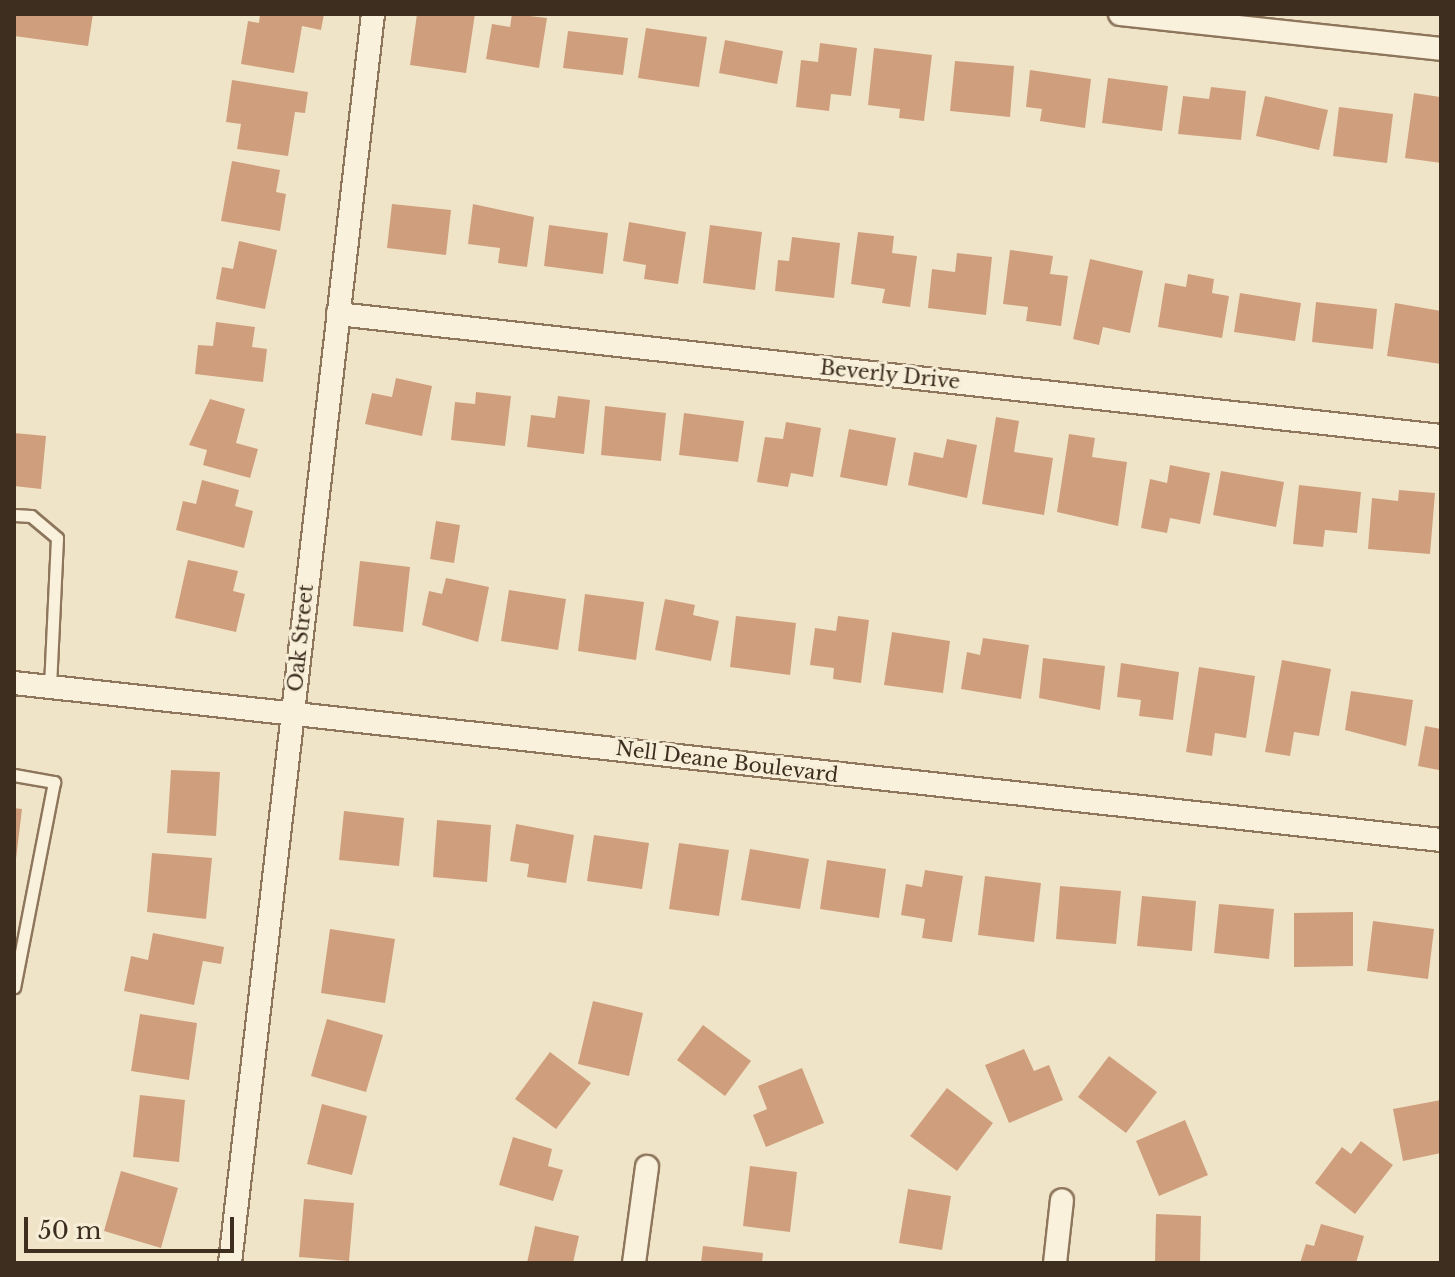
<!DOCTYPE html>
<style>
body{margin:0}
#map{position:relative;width:1455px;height:1277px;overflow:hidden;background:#f0e4c8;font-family:"Libre Baskerville",serif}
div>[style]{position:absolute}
.building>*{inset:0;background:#cf9f7d}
.roads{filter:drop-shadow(2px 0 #8d765c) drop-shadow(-2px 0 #8d765c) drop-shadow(0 2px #8d765c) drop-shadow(0 -2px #8d765c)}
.service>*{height:11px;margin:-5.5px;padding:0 5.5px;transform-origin:5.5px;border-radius:5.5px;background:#faf1dc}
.minor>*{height:22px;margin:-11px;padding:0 11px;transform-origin:11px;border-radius:11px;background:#faf1dc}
span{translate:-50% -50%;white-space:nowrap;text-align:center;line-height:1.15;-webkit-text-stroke:6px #f7eed8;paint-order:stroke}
.street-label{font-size:20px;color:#3d2e20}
.frame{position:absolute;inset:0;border:16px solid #3d2e20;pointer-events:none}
.scale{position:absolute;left:24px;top:1217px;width:210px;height:36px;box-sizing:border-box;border:4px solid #3d2e20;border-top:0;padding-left:10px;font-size:24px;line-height:28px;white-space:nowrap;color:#3d2e20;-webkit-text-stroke:6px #f7eed8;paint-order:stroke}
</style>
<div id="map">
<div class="building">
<i style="clip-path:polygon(14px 14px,93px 14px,88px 46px,14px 36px)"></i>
<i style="clip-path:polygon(260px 14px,324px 14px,321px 30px,302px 26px,294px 73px,241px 64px,248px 21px,259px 23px)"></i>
<i style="clip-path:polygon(417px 14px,475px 14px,466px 73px,410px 65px)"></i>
<i style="clip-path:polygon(512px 14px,547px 18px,539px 68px,486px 59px,492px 24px,510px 27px)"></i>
<i style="clip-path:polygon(646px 28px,707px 37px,699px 87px,638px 78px)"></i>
<i style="clip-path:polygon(568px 31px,628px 38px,623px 75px,563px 68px)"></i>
<i style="clip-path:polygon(725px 40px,783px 51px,777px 84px,719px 73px)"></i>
<i style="clip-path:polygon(820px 43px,857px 48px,851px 96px,831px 94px,829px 111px,796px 107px,801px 60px,818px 62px)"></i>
<i style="clip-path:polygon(874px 48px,932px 55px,924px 121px,899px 118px,900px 109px,868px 105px)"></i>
<i style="clip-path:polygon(955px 61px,1014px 66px,1010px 117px,950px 111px)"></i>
<i style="clip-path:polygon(1030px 70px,1091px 79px,1085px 128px,1040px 121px,1042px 109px,1026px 107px)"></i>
<i style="clip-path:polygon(1108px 78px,1168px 86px,1162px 131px,1102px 123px)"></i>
<i style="clip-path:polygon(232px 80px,308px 92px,305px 113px,295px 112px,288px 156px,237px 149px,241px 124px,226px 122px)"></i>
<i style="clip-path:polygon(1211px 87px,1246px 91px,1241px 140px,1178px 134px,1183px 96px,1209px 99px)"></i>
<i style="clip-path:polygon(1414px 93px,1440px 97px,1441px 163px,1405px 158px)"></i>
<i style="clip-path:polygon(1265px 96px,1328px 110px,1319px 150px,1256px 136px)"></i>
<i style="clip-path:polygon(1339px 107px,1393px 114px,1387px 163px,1333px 156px)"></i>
<i style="clip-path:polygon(232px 161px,280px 170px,276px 192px,286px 194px,280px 231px,221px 221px)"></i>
<i style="clip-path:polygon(392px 204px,451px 210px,446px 255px,387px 248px)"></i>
<i style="clip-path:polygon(473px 204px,534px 217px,527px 267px,498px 263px,500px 248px,468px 244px)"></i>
<i style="clip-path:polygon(629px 222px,686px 232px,678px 284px,644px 279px,646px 265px,623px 261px)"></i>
<i style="clip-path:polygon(549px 225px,608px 233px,603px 274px,544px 266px)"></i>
<i style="clip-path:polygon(710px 225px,762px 232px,755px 290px,703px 283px)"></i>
<i style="clip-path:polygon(858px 232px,894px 236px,892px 253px,917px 256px,910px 307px,882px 303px,885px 289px,851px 284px)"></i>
<i style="clip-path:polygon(792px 237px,840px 243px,834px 298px,775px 291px,778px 260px,789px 261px)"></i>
<i style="clip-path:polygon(239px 241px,277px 250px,265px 309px,216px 299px,222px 267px,233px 269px)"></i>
<i style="clip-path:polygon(1010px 250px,1053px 256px,1050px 274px,1068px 276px,1061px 326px,1026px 321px,1028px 307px,1003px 304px)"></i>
<i style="clip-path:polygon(957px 253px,992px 257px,986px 315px,928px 308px,932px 269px,955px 272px)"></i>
<i style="clip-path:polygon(1090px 259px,1143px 271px,1130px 333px,1103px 327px,1099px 345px,1073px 339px)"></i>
<i style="clip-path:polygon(1188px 274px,1214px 279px,1212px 293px,1229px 296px,1222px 338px,1158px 327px,1165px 283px,1186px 287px)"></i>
<i style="clip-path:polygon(1240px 293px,1301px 303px,1295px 341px,1234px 332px)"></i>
<i style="clip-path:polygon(1316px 302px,1377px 309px,1373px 349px,1312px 342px)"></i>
<i style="clip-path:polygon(1395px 303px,1441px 311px,1441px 364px,1387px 356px)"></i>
<i style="clip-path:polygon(216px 322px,255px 327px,252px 347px,267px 349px,263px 382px,195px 374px,198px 345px,213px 346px)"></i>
<i style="clip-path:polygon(396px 378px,432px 386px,422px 436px,365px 424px,372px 393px,392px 397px)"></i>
<i style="clip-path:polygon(476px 392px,511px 396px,505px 446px,451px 440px,455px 402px,475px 404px)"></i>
<i style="clip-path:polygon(558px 396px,590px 400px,584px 454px,527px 447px,531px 415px,555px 418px)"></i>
<i style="clip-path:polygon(210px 399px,245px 409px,236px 443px,258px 449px,250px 478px,203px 465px,207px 450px,189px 445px)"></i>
<i style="clip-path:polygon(605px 406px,666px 413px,661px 461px,601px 455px)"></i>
<i style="clip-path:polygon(684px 413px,744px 421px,738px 462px,679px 455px)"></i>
<i style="clip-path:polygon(996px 417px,1019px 421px,1014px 452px,1053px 458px,1044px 515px,982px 504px)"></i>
<i style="clip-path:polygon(786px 422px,821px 428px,813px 477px,791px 473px,788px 487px,757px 482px,765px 437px,783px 439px)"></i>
<i style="clip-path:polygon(849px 429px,896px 438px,887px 486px,840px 477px)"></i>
<i style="clip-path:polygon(14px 433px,46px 436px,41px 489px,14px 486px)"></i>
<i style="clip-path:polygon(1069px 434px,1095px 438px,1092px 457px,1127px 462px,1118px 526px,1057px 512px)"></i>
<i style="clip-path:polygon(947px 439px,977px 445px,967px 498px,908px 485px,914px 452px,943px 458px)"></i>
<i style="clip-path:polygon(1170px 465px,1210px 473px,1200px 524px,1170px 518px,1167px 533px,1141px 528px,1150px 479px,1167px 483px)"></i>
<i style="clip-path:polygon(1221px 471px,1284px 482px,1276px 527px,1213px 515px)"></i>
<i style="clip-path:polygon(202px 480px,239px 490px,235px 506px,253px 511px,244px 548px,176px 530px,183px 501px,196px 504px)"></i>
<i style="clip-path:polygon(1299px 485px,1361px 492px,1357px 533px,1325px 530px,1323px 547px,1293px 544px)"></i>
<i style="clip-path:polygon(1399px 490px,1435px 493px,1430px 554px,1368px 549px,1372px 498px,1398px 501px)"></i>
<i style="clip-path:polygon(436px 521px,460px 525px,454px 563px,430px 559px)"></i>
<i style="clip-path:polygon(188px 560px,238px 571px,233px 591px,245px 594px,236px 632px,175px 618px)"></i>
<i style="clip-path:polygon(360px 561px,410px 567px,403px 632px,353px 626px)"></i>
<i style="clip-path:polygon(446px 578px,489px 587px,478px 642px,422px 625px,429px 591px,442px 594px)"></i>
<i style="clip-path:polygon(509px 590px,566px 599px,558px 650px,501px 641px)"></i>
<i style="clip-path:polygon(585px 594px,644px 602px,636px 660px,578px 651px)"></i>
<i style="clip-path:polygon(665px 599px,695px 605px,693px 615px,719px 621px,711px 661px,655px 650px)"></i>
<i style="clip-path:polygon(736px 616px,796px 623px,790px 675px,730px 667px)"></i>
<i style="clip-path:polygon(838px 616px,869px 620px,861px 683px,833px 679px,834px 668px,810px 665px,815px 628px,836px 631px)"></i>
<i style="clip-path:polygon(892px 632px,950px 641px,943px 693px,884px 685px)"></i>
<i style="clip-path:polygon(983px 638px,1029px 645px,1021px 699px,961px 689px,967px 652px,980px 655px)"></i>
<i style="clip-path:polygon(1043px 658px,1105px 666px,1100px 710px,1039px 698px)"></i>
<i style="clip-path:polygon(1282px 660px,1331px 669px,1319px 736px,1294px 732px,1290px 756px,1265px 752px)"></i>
<i style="clip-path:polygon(1121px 663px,1179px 672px,1173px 720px,1139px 716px,1141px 700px,1117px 697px)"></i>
<i style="clip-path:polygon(1199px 667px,1255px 676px,1246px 738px,1215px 733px,1212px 756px,1186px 752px)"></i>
<i style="clip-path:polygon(1351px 691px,1413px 700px,1406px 746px,1345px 730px)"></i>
<i style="clip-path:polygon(1425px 726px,1441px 729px,1439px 770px,1418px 766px)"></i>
<i style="clip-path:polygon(171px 770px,220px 772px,216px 836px,167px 833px)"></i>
<i style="clip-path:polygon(14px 808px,22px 809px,16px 859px,14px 859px)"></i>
<i style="clip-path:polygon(344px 811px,404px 818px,399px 866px,339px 860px)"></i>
<i style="clip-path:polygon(437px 820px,491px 825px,487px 882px,433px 877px)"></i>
<i style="clip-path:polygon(516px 824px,574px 835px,566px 883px,527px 877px,529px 864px,510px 861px)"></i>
<i style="clip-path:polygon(594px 835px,649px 843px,642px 889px,587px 881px)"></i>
<i style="clip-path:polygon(679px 843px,729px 850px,719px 916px,669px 909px)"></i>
<i style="clip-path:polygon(750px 849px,809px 859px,800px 909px,741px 900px)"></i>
<i style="clip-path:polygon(152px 853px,212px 858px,206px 919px,147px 912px)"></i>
<i style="clip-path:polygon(827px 860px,886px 869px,879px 918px,820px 909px)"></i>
<i style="clip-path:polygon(925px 870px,963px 876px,952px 942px,922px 938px,925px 919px,901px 915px,906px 884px,922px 887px)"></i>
<i style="clip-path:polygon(985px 876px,1041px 883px,1034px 942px,978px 935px)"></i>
<i style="clip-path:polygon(1060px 886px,1121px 891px,1116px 944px,1056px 939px)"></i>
<i style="clip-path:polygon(1142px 896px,1196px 901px,1192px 951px,1137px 946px)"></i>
<i style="clip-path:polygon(1219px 904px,1274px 909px,1269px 959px,1214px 953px)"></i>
<i style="clip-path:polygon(1353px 912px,1353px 966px,1294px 967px,1294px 913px)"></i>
<i style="clip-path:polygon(1373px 921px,1434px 929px,1428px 979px,1367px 971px)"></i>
<i style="clip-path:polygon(330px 929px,395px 939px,385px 1003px,321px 993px)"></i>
<i style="clip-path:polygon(153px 933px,224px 947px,221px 964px,203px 961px,194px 1005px,124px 991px,131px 956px,148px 960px)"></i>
<i style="clip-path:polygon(593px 1001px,643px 1013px,629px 1076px,578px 1064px)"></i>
<i style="clip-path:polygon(140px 1014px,197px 1023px,189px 1080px,131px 1071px)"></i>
<i style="clip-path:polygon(327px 1019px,383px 1035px,366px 1092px,311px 1076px)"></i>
<i style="clip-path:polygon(703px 1025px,751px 1061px,725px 1096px,677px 1060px)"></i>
<i style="clip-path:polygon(1024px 1049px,1034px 1071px,1049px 1065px,1063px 1100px,1009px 1123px,985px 1065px)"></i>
<i style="clip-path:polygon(550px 1052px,591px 1083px,556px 1129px,515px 1099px)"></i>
<i style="clip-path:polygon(1109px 1056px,1157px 1092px,1126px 1133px,1078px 1097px)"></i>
<i style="clip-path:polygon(802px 1068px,824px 1123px,766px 1147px,753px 1115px,767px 1109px,758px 1086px)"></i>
<i style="clip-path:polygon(947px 1088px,993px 1123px,957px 1171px,910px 1136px)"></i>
<i style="clip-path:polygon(140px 1095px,185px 1100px,179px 1162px,133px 1157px)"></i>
<i style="clip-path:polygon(1441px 1100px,1441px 1153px,1403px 1161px,1393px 1109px)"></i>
<i style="clip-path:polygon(322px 1104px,367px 1116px,352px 1175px,307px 1164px)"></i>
<i style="clip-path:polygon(1185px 1120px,1208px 1175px,1159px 1196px,1136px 1141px)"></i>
<i style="clip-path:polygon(513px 1137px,552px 1149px,548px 1166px,563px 1170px,553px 1201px,499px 1185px)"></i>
<i style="clip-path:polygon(1361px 1141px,1393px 1165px,1355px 1214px,1315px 1183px,1342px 1147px,1351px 1154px)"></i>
<i style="clip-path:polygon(750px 1166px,797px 1172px,790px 1232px,743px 1226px)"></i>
<i style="clip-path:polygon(121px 1171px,178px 1188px,161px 1248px,104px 1231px)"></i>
<i style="clip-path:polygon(908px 1189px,951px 1196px,942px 1250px,899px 1243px)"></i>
<i style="clip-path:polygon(304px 1199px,354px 1203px,349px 1261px,299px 1257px)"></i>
<i style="clip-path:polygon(1156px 1214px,1201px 1216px,1200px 1263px,1155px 1263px)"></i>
<i style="clip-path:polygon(1321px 1224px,1364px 1236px,1356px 1263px,1300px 1263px,1306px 1244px,1314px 1246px)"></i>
<i style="clip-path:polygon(535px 1226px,579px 1236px,573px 1263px,527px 1263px)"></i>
<i style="clip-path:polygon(703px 1246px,763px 1253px,762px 1263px,701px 1263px)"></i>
</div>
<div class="roads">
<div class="service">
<i style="left:14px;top:515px;width:17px;rotate:3deg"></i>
<i style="left:31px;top:516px;width:34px;rotate:40deg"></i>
<i style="left:57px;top:538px;width:149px;rotate:92.7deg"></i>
<i style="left:14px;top:775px;width:41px;rotate:9.9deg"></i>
<i style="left:54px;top:782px;width:209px;rotate:101deg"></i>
</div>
<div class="minor">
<i style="left:1120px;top:14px;width:323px;rotate:6.2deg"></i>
<i style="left:338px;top:314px;width:1110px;rotate:6.31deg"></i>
<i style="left:14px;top:683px;width:1436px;rotate:6.28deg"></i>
<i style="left:230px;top:1263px;width:1257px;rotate:-83.47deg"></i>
<i style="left:634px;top:1263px;width:97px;rotate:-82.3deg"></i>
<i style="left:1055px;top:1263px;width:63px;rotate:-83.7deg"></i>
</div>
</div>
<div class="street-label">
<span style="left:890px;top:375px;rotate:6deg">Beverly Drive</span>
<span style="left:301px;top:638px;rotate:-84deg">Oak Street</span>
<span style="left:727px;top:762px;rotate:7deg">Nell Deane Boulevard</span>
</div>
<div class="frame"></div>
<div class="scale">50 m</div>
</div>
